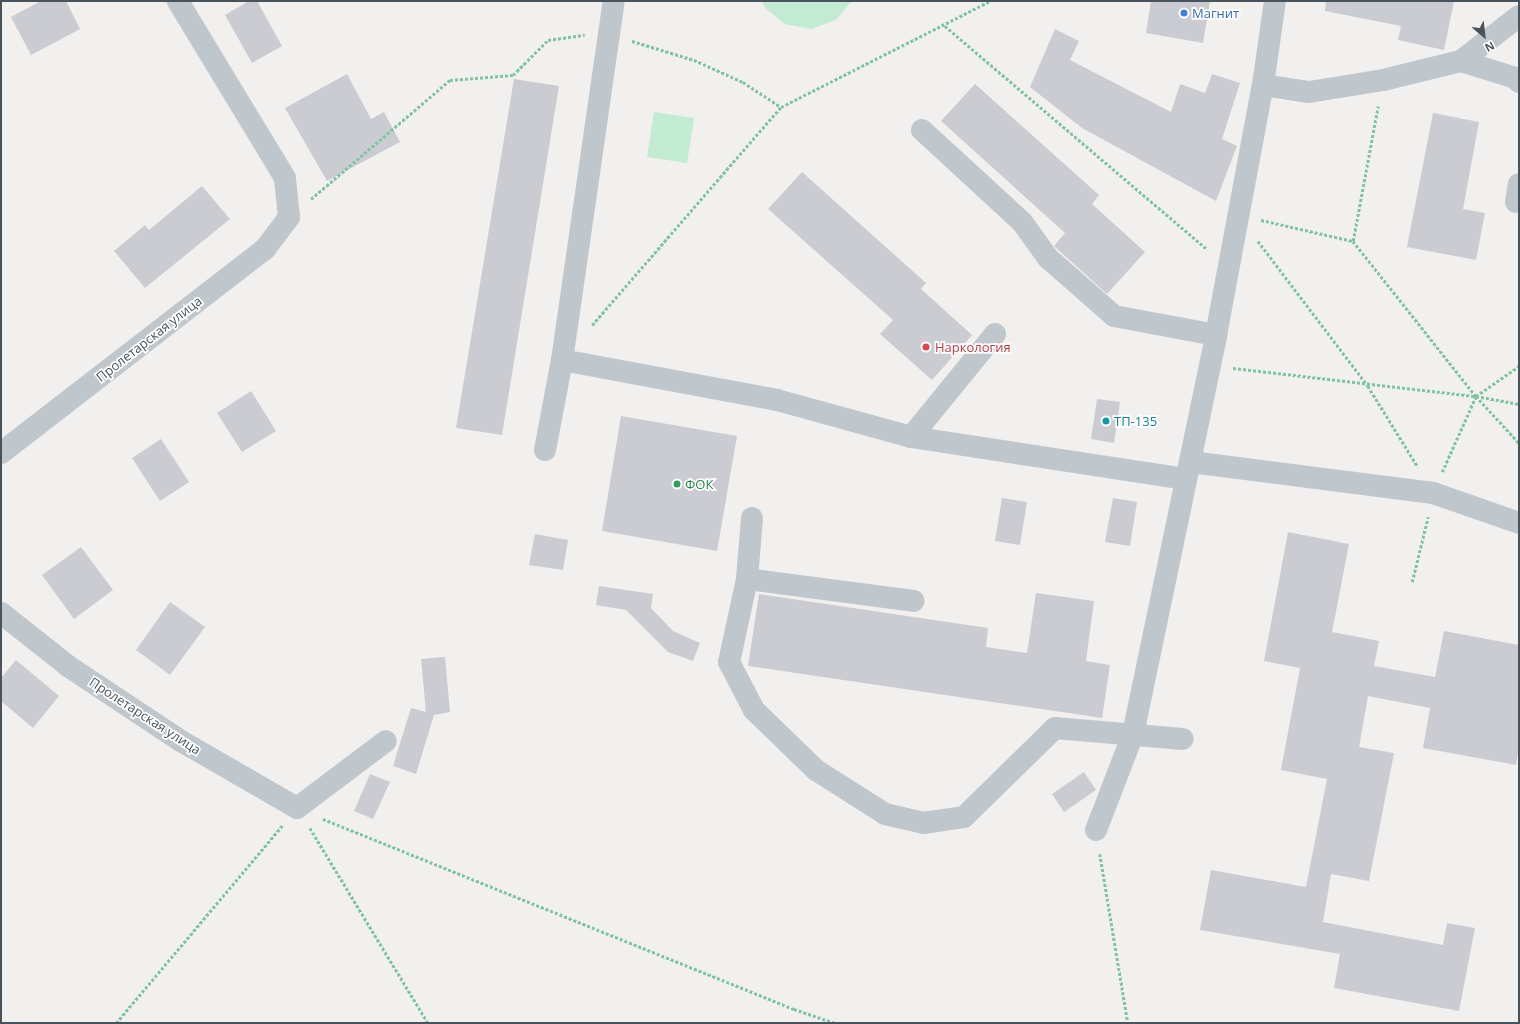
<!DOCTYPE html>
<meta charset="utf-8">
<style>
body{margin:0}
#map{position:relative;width:1520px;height:1024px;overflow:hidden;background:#f2efef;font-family:"Open Sans",sans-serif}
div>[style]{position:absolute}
.green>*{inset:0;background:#c3ead2}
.building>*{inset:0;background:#caccd1}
.path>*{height:2.5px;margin-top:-1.25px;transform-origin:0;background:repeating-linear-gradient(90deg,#7fc4a1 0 3px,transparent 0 5px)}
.minor>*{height:22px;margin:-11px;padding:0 11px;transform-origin:11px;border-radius:11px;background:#bfc7cc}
.dots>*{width:11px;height:11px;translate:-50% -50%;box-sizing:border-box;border:2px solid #fff;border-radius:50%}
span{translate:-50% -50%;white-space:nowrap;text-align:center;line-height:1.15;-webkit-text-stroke:3.5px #fff;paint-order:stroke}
.shop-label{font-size:13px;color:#366cbe}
.left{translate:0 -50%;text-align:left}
.street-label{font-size:13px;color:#49535b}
.health-label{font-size:13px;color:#be3a42}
.culture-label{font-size:13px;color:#0d838f}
.leisure-label{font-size:13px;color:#27864d}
.frame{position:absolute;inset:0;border:2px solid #49535b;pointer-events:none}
.north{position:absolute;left:1464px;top:16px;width:40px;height:40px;-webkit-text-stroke:3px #fff;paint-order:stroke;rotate:152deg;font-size:11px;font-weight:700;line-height:16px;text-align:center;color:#49535b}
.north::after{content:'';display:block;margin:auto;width:14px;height:18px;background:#49535b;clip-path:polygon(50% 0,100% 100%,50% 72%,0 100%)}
</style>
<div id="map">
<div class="green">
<i style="clip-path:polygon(762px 1px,852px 1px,836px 20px,811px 29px,785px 24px,765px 8px)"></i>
<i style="clip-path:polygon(654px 112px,694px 118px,687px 163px,647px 157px)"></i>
</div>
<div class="building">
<i style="clip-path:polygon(41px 1px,66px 1px,80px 29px,31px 55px,11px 17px)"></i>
<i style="clip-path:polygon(249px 1px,257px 1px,282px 46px,252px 63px,225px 15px)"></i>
<i style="clip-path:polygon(1151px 1px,1210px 1px,1203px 43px,1146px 33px)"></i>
<i style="clip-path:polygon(1326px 1px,1454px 1px,1444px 50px,1398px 40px,1401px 26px,1325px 11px)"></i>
<i style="clip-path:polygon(1055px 29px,1079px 41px,1070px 60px,1171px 112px,1180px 84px,1205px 93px,1212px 74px,1240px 83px,1222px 139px,1237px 146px,1216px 201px,1082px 128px,1030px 87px)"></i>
<i style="clip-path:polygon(347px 74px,371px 119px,384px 112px,400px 142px,327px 181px,285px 108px)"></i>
<i style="clip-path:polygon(514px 79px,559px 86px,502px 435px,456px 428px)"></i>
<i style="clip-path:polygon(975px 84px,1099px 195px,1092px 204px,1145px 252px,1107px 294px,1054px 246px,1065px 233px,941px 121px)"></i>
<i style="clip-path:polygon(1433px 113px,1479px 122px,1463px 209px,1485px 213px,1476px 260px,1407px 247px)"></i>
<i style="clip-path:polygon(802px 172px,926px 283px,921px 289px,972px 335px,932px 380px,880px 334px,893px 320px,768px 209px)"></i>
<i style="clip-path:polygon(202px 186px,230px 219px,145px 288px,114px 251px,145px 225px,149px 230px)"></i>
<i style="clip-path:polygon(251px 391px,276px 431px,242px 452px,217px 413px)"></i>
<i style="clip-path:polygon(1097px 399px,1120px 402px,1114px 443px,1091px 439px)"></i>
<i style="clip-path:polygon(621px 416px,737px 436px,717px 551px,602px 531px)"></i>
<i style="clip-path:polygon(161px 439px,189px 482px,160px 501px,132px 458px)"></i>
<i style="clip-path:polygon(1002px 498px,1027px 502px,1020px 545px,995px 541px)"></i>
<i style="clip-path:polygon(1113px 498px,1137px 502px,1130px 546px,1105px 542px)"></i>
<i style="clip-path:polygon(1288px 532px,1349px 544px,1332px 632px,1379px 641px,1374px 666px,1435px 677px,1444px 631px,1519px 645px,1519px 747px,1516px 765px,1423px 748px,1430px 708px,1368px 696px,1359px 747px,1394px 753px,1369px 881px,1331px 874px,1323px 922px,1443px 945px,1447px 923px,1475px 928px,1459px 1011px,1334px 988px,1340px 954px,1200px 930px,1211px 870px,1306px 887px,1327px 779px,1281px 770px,1300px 668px,1264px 661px)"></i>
<i style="clip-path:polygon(535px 534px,568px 540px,563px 570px,529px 565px)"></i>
<i style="clip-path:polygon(81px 547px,113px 590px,74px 619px,42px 575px)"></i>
<i style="clip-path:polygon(599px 586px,653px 594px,651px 608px,673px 631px,700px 643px,693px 661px,668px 652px,626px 610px,596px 605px)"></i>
<i style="clip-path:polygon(1036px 593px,1094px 601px,1086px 661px,1110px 665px,1102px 718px,748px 666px,759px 594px,988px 628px,986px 647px,1027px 653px)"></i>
<i style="clip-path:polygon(170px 602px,205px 627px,170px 675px,136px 650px)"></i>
<i style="clip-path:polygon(445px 657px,450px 712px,434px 715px,416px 774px,393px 766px,411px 708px,426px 712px,421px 659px)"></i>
<i style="clip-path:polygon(16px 660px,59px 696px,33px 728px,1px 701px,1px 678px)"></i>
<i style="clip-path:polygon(1084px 772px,1096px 790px,1064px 812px,1052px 794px)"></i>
<i style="clip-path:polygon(370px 774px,390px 782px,373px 819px,354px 811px)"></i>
</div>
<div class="path">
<i style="left:945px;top:26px;width:345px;rotate:40.4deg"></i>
<i style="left:632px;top:41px;width:65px;rotate:17deg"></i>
<i style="left:694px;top:60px;width:54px;rotate:24.2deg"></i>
<i style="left:743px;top:82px;width:45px;rotate:33.3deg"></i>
<i style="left:311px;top:199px;width:183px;rotate:-40.6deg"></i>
<i style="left:450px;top:80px;width:63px;rotate:-4.5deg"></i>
<i style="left:513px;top:75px;width:49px;rotate:-45deg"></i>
<i style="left:548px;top:40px;width:37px;rotate:-8deg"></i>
<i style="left:1261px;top:220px;width:94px;rotate:12.9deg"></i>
<i style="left:1353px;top:241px;width:198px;rotate:51.6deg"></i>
<i style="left:1476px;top:396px;width:64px;rotate:47.5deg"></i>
<i style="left:1258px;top:241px;width:182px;rotate:52.8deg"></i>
<i style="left:1368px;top:386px;width:95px;rotate:58.3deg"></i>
<i style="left:1353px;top:241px;width:137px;rotate:-79.5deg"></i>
<i style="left:592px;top:325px;width:289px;rotate:-49.1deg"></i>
<i style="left:781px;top:107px;width:234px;rotate:-26.9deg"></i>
<i style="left:1233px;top:368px;width:245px;rotate:6.6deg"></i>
<i style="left:1476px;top:396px;width:44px;rotate:10.5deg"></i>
<i style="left:1442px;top:472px;width:83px;rotate:-65.9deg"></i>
<i style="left:1476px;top:396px;width:52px;rotate:-34.9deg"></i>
<i style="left:1412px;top:582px;width:67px;rotate:-76.2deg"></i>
<i style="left:323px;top:819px;width:508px;rotate:21.97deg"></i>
<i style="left:794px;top:1009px;width:43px;rotate:18.9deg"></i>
<i style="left:310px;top:828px;width:228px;rotate:58.8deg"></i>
<i style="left:1100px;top:854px;width:171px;rotate:80.6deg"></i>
<i style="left:116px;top:1023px;width:258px;rotate:-49.9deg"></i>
</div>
<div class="minor">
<i style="left:1461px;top:61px;width:58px;rotate:17.2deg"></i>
<i style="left:1516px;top:78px;width:5px;rotate:53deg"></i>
<i style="left:1263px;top:85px;width:47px;rotate:8.7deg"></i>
<i style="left:1309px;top:92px;width:75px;rotate:-9.2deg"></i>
<i style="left:1383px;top:80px;width:80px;rotate:-13.7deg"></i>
<i style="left:1461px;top:61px;width:73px;rotate:-37.8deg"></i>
<i style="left:922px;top:130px;width:136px;rotate:42.6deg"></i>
<i style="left:1022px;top:222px;width:44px;rotate:54.2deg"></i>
<i style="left:1048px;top:258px;width:88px;rotate:41.3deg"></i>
<i style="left:1114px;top:316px;width:104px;rotate:10.6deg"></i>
<i style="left:1516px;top:202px;width:18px;rotate:-81deg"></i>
<i style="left:562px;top:360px;width:219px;rotate:10.5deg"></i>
<i style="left:777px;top:400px;width:139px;rotate:15.4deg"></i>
<i style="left:911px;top:437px;width:277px;rotate:8.7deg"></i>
<i style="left:911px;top:437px;width:133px;rotate:-50.8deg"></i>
<i style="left:545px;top:450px;width:92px;rotate:-79.3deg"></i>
<i style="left:562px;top:360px;width:363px;rotate:-81.8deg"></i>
<i style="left:1px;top:453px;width:334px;rotate:-37.7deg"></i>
<i style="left:265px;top:249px;width:40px;rotate:-53deg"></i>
<i style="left:289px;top:217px;width:39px;rotate:-96deg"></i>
<i style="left:285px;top:178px;width:207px;rotate:-121.2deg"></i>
<i style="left:1191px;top:462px;width:244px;rotate:7.3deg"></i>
<i style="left:1433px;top:493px;width:91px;rotate:19.2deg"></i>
<i style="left:752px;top:518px;width:61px;rotate:94.7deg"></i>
<i style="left:747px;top:579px;width:85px;rotate:102.2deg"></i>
<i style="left:729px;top:662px;width:54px;rotate:62.5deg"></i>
<i style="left:754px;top:710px;width:86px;rotate:44.1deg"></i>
<i style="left:816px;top:770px;width:82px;rotate:32.5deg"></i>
<i style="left:885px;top:814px;width:39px;rotate:13deg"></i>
<i style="left:923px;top:823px;width:41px;rotate:-8.3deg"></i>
<i style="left:964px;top:817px;width:127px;rotate:-44.4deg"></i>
<i style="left:1055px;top:728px;width:128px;rotate:4.9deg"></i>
<i style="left:747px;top:579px;width:168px;rotate:7.5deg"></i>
<i style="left:1px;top:613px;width:85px;rotate:38.3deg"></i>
<i style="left:68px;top:666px;width:136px;rotate:33.6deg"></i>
<i style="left:181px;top:741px;width:134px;rotate:30deg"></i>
<i style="left:297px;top:808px;width:111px;rotate:-37deg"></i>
<i style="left:1096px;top:830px;width:103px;rotate:-68.9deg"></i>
<i style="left:1133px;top:734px;width:408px;rotate:-78.2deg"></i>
<i style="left:1216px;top:335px;width:254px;rotate:-79.4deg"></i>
<i style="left:1263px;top:85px;width:85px;rotate:-81.9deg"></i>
</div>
<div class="dots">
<i style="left:1184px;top:13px;background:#3f7fe0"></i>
<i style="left:926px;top:347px;background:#e0444e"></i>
<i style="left:1106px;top:421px;background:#0f9aa8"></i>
<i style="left:677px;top:484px;background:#2e9e5b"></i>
</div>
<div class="shop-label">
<span class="left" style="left:1192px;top:13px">Магнит</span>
</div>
<div class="street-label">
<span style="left:149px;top:339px;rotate:-38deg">Пролетарская улица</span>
<span style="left:145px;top:716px;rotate:33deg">Пролетарская улица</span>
</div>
<div class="health-label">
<span class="left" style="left:935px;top:347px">Наркология</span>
</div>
<div class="culture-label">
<span class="left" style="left:1114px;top:421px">ТП-135</span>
</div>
<div class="leisure-label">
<span class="left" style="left:685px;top:484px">ФОК</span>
</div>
<div class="frame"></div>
<div class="north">N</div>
</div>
